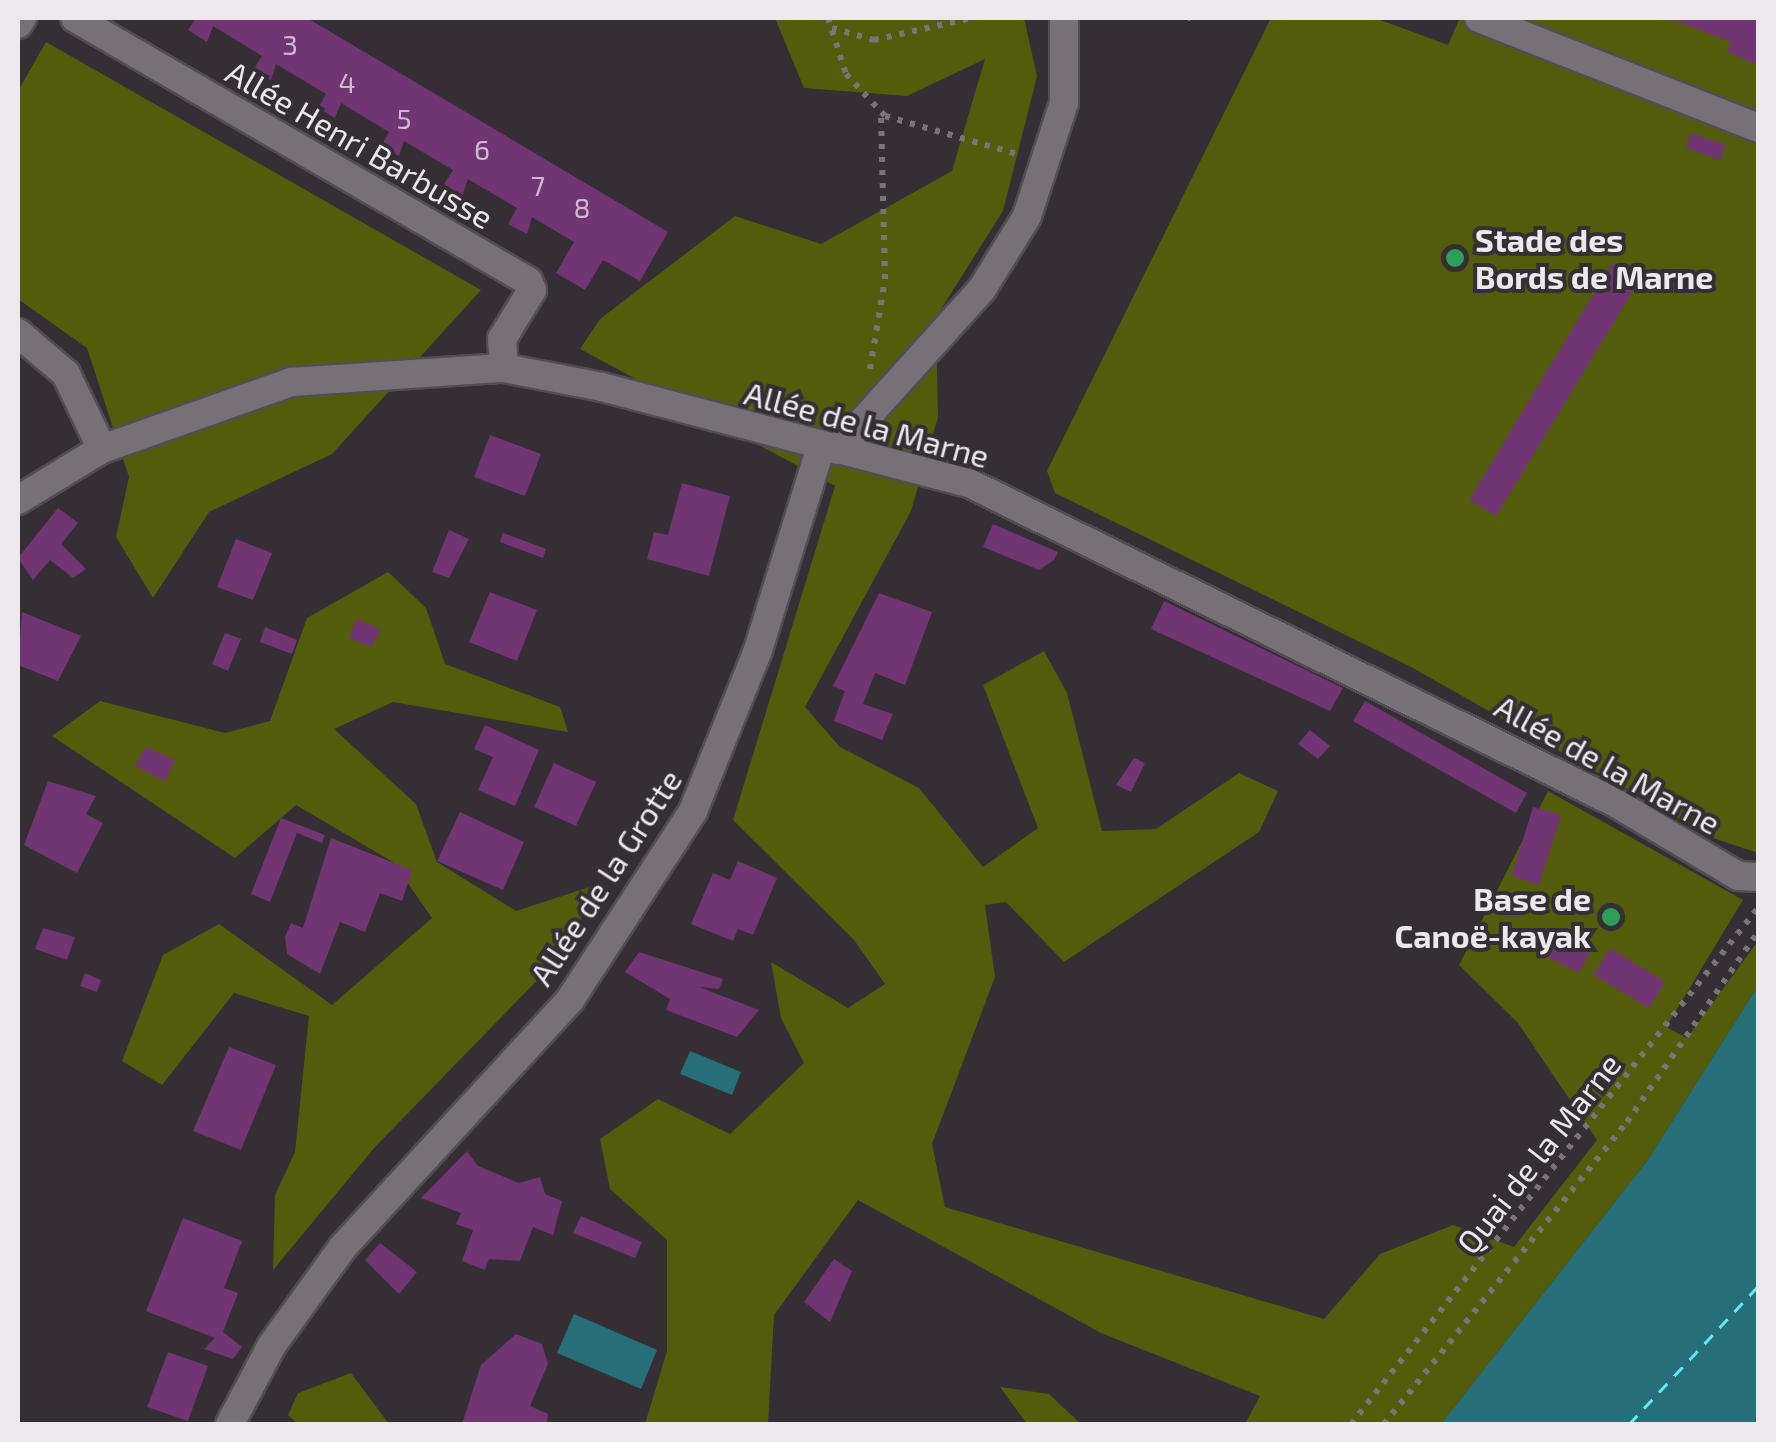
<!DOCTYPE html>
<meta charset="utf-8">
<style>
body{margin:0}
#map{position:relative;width:1776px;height:1442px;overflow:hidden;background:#352e34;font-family:"Exo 2",sans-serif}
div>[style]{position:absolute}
.green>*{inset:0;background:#525c0b}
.water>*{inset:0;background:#266f78}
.ferry>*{height:2.5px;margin-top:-1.25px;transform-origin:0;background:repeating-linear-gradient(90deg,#60e9fa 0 12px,transparent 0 22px)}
.building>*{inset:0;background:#713574}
.path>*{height:6px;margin-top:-3px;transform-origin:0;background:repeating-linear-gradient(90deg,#7a7479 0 5px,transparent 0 13px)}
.roads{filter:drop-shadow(2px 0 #524d52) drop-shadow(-2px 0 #524d52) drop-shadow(0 2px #524d52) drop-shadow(0 -2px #524d52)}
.minor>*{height:28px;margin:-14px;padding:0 14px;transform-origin:14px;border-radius:14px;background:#787077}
.dots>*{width:28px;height:28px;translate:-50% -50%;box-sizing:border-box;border:5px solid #352e34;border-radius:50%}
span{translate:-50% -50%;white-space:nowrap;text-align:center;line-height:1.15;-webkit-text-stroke:8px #352e34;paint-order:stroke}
.number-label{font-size:28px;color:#cdbbce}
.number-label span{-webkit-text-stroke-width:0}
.street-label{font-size:32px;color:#ece8ec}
.poi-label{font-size:32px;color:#ece8ec;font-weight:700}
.left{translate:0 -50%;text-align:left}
.right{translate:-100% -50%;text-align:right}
.frame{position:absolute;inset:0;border:20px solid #ece8ec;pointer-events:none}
</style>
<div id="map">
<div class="green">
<i style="clip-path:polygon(775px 18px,1024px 18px,1037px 76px,1003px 211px,936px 317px,938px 417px,911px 511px,805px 707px,840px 747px,919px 788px,983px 867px,1038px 828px,983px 685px,1044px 651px,1067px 693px,1102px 831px,1156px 829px,1239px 773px,1278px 791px,1259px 832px,1064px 962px,1006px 902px,985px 905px,995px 977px,932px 1144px,945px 1207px,1324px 1319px,1380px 1254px,1453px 1225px,1514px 1247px,1597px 1140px,1518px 1023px,1459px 965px,1548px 791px,1743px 900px,1666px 1027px,1687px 1038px,1758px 941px,1758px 986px,1647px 1161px,1441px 1424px,1245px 1424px,1260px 1396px,1101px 1333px,858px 1200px,774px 1315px,768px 1424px,645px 1424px,667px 1351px,667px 1240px,610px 1189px,600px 1139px,658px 1099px,730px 1134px,804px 1063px,781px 1018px,771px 962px,848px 1008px,885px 984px,854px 940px,733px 820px,835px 486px,580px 349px,600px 319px,735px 216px,821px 244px,952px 171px,985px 59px,907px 96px,804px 88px)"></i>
<i style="clip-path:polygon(1271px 18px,1375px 18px,1448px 45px,1460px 18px,1758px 18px,1758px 853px,1713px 838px,1411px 667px,1055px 493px,1047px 471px)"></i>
<i style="clip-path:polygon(46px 42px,481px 290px,332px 454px,209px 512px,153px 598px,116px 537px,129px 477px,87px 348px,18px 299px,18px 91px)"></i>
<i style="clip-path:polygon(388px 572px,426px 608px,445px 664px,560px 707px,568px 732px,393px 702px,334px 729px,416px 804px,437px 862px,516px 911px,602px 883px,555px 962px,375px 1147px,273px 1270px,275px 1195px,295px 1152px,309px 1016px,234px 993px,162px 1085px,122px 1061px,163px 955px,219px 924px,332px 1005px,432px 918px,393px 862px,296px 805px,235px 858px,52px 736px,100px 701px,225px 733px,270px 721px,307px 618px)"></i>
<i style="clip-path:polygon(351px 1373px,389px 1424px,298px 1424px,288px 1415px,298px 1393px)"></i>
<i style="clip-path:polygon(1000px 1387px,1049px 1394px,1081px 1424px,1027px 1424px)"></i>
</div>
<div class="water">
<i style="clip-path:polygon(1758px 986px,1758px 1424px,1441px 1424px,1647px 1161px)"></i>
<i style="clip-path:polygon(690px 1051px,741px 1072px,732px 1095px,680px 1074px)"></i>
<i style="clip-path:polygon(574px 1314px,657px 1350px,641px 1389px,557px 1353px)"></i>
</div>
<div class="ferry">
<i style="left:1629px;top:1424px;width:189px;rotate:-46.9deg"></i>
</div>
<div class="building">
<i style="clip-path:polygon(196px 18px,307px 18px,668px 232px,640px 281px,603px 260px,585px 290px,556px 273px,574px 242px,532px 217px,527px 234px,508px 224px,517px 208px,468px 179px,462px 196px,444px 184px,453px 170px,404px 141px,399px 156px,381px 146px,389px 132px,341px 103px,335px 118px,318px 108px,326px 94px,276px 64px,271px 80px,253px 70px,262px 56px,213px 26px,207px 42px,188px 30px)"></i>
<i style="clip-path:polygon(1668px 18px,1758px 18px,1758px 65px,1727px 52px,1731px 42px)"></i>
<i style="clip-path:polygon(1691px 133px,1726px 145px,1720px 160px,1686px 148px)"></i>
<i style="clip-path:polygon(1613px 262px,1640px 279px,1496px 516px,1469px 500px)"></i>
<i style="clip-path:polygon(490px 435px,541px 454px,525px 496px,474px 477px)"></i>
<i style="clip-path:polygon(682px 483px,730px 496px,709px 576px,647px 559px,654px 532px,668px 535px)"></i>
<i style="clip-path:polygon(58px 508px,78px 523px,61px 544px,86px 569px,73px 578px,50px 560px,33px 580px,18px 558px)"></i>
<i style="clip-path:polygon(993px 524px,1058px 552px,1054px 560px,1039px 570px,983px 547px)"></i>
<i style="clip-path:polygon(449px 530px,469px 539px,449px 578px,432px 572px)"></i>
<i style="clip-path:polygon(503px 533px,546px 549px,543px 558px,500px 542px)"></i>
<i style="clip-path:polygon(236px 539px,272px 553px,253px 600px,217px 587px)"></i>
<i style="clip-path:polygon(490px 592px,537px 610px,517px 661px,469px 642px)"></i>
<i style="clip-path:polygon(879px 593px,932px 612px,905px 685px,875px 673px,863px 704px,893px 714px,882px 740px,834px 721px,845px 691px,833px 686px)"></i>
<i style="clip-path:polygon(1164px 601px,1343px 688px,1330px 711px,1151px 629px)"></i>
<i style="clip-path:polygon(22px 612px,81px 636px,58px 681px,18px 665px)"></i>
<i style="clip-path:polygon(357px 619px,380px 629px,372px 647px,349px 638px)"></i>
<i style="clip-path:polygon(265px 627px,297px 640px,292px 654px,260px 642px)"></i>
<i style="clip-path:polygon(225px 633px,241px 639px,228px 671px,212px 664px)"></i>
<i style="clip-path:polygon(1365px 701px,1527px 793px,1516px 813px,1353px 721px)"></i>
<i style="clip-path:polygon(485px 725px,539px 750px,515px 806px,478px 790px,493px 757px,474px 749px)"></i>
<i style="clip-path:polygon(1310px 730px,1330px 746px,1318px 759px,1298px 744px)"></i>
<i style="clip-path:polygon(146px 747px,175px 760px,165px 781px,135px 766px)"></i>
<i style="clip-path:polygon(1134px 758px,1145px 763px,1131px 792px,1116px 785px)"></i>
<i style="clip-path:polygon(554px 763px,596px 782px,576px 826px,534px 807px)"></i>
<i style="clip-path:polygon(48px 781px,96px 796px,86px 814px,103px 823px,77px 873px,24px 845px)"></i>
<i style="clip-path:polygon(1533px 807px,1561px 815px,1539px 885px,1512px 876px)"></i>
<i style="clip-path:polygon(460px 812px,524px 842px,503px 890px,437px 861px)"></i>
<i style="clip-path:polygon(281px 818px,325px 835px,322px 843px,297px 833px,270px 902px,251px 894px)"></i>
<i style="clip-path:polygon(331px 838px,412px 870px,402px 901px,380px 893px,365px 932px,340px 922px,320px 974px,287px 954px,285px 937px,291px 923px,303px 928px)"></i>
<i style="clip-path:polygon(738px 861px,777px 878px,753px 935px,738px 929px,733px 941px,691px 924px,713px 873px,730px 880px)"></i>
<i style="clip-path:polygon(43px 928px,75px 937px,67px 960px,35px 949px)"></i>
<i style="clip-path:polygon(1557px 928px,1593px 946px,1579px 973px,1543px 955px)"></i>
<i style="clip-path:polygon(1610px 948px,1665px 982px,1649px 1008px,1594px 975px)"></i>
<i style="clip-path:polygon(639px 952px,723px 979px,719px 989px,699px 987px,759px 1010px,737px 1037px,666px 1010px,670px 999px,625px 972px)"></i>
<i style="clip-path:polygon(85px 973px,101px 980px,97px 992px,80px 986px)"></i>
<i style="clip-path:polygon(229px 1047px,276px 1065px,241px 1150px,193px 1131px)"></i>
<i style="clip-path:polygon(467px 1151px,478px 1166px,519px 1183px,540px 1177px,545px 1194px,562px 1201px,553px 1235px,533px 1227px,520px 1261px,489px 1259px,485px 1270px,462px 1261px,473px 1230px,456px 1224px,461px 1213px,421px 1198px)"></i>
<i style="clip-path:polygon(581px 1216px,642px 1242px,635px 1258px,573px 1233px)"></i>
<i style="clip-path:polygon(183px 1218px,242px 1241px,224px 1288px,238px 1293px,223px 1332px,242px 1347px,233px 1359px,204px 1349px,215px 1338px,146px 1311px)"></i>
<i style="clip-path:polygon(380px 1243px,417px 1272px,399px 1294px,365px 1260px)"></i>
<i style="clip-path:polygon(834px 1259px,852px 1271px,830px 1322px,804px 1302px)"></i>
<i style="clip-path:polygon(516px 1334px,542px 1344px,548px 1364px,530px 1406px,548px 1414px,547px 1424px,462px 1424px,481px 1365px)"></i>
<i style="clip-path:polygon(168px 1352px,208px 1366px,188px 1421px,147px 1407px)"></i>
</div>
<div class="path">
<i style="left:828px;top:18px;width:59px;rotate:72.2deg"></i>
<i style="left:846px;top:74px;width:57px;rotate:47.1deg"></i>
<i style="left:885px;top:116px;width:137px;rotate:16.1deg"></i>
<i style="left:1187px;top:20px;width:2px;rotate:-63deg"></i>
<i style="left:832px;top:28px;width:44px;rotate:15.9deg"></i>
<i style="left:874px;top:40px;width:100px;rotate:-12.7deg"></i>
<i style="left:870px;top:369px;width:91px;rotate:-80.5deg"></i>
<i style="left:885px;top:279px;width:167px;rotate:-91.4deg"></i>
<i style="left:1351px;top:1424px;width:657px;rotate:-51.74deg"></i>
<i style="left:1384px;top:1424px;width:388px;rotate:-51.2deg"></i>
<i style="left:1627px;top:1122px;width:231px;rotate:-55.4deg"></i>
</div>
<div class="roads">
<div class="minor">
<i style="left:75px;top:18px;width:524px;rotate:30.14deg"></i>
<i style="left:528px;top:281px;width:10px;rotate:66deg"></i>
<i style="left:532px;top:290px;width:57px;rotate:121.5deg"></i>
<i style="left:502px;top:339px;width:29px;rotate:86deg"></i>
<i style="left:1479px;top:18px;width:300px;rotate:21.5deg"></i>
<i style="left:18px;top:24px;width:7px;rotate:-56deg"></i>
<i style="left:18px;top:333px;width:63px;rotate:40.5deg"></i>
<i style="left:66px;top:374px;width:83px;rotate:64.4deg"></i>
<i style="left:837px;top:450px;width:217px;rotate:-48deg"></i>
<i style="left:982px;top:289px;width:86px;rotate:-58.3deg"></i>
<i style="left:1027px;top:216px;width:119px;rotate:-71.9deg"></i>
<i style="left:1064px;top:103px;width:85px;rotate:-90deg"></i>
<i style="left:18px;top:500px;width:98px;rotate:-31.3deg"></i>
<i style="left:102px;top:449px;width:201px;rotate:-19.5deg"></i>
<i style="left:291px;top:382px;width:213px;rotate:-3.8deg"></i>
<i style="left:504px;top:368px;width:100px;rotate:11deg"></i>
<i style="left:602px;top:387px;width:379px;rotate:14.7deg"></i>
<i style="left:969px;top:483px;width:720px;rotate:26.32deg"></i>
<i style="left:1614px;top:802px;width:144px;rotate:30.8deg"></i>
<i style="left:1738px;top:876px;width:20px;rotate:3deg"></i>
<i style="left:230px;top:1424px;width:89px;rotate:-62deg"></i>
<i style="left:272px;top:1345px;width:121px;rotate:-54.1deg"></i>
<i style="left:343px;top:1247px;width:335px;rotate:-47.4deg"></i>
<i style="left:570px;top:1000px;width:225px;rotate:-56.9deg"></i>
<i style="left:693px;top:811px;width:174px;rotate:-68deg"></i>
<i style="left:758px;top:650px;width:213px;rotate:-72.8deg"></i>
</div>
</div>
<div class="dots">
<i style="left:1455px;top:258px;background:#2e9e5b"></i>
<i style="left:1611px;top:917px;background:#2e9e5b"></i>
</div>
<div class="number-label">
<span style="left:290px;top:44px">3</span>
<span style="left:347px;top:82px">4</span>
<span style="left:404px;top:118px">5</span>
<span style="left:482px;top:149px">6</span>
<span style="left:538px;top:185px">7</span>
<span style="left:582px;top:207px">8</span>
</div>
<div class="street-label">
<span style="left:360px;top:144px;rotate:30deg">Allée Henri Barbusse</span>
<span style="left:867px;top:424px;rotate:15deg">Allée de la Marne</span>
<span style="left:1608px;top:764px;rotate:29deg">Allée de la Marne</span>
<span style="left:605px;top:877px;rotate:-57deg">Allée de la Grotte</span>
<span style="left:1538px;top:1153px;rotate:-52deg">Quai de la Marne</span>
</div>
<div class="poi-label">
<span class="left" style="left:1475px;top:258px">Stade des<br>Bords de Marne</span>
<span class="right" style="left:1591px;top:917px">Base de<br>Canoë-kayak</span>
</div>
<div class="frame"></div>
</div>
